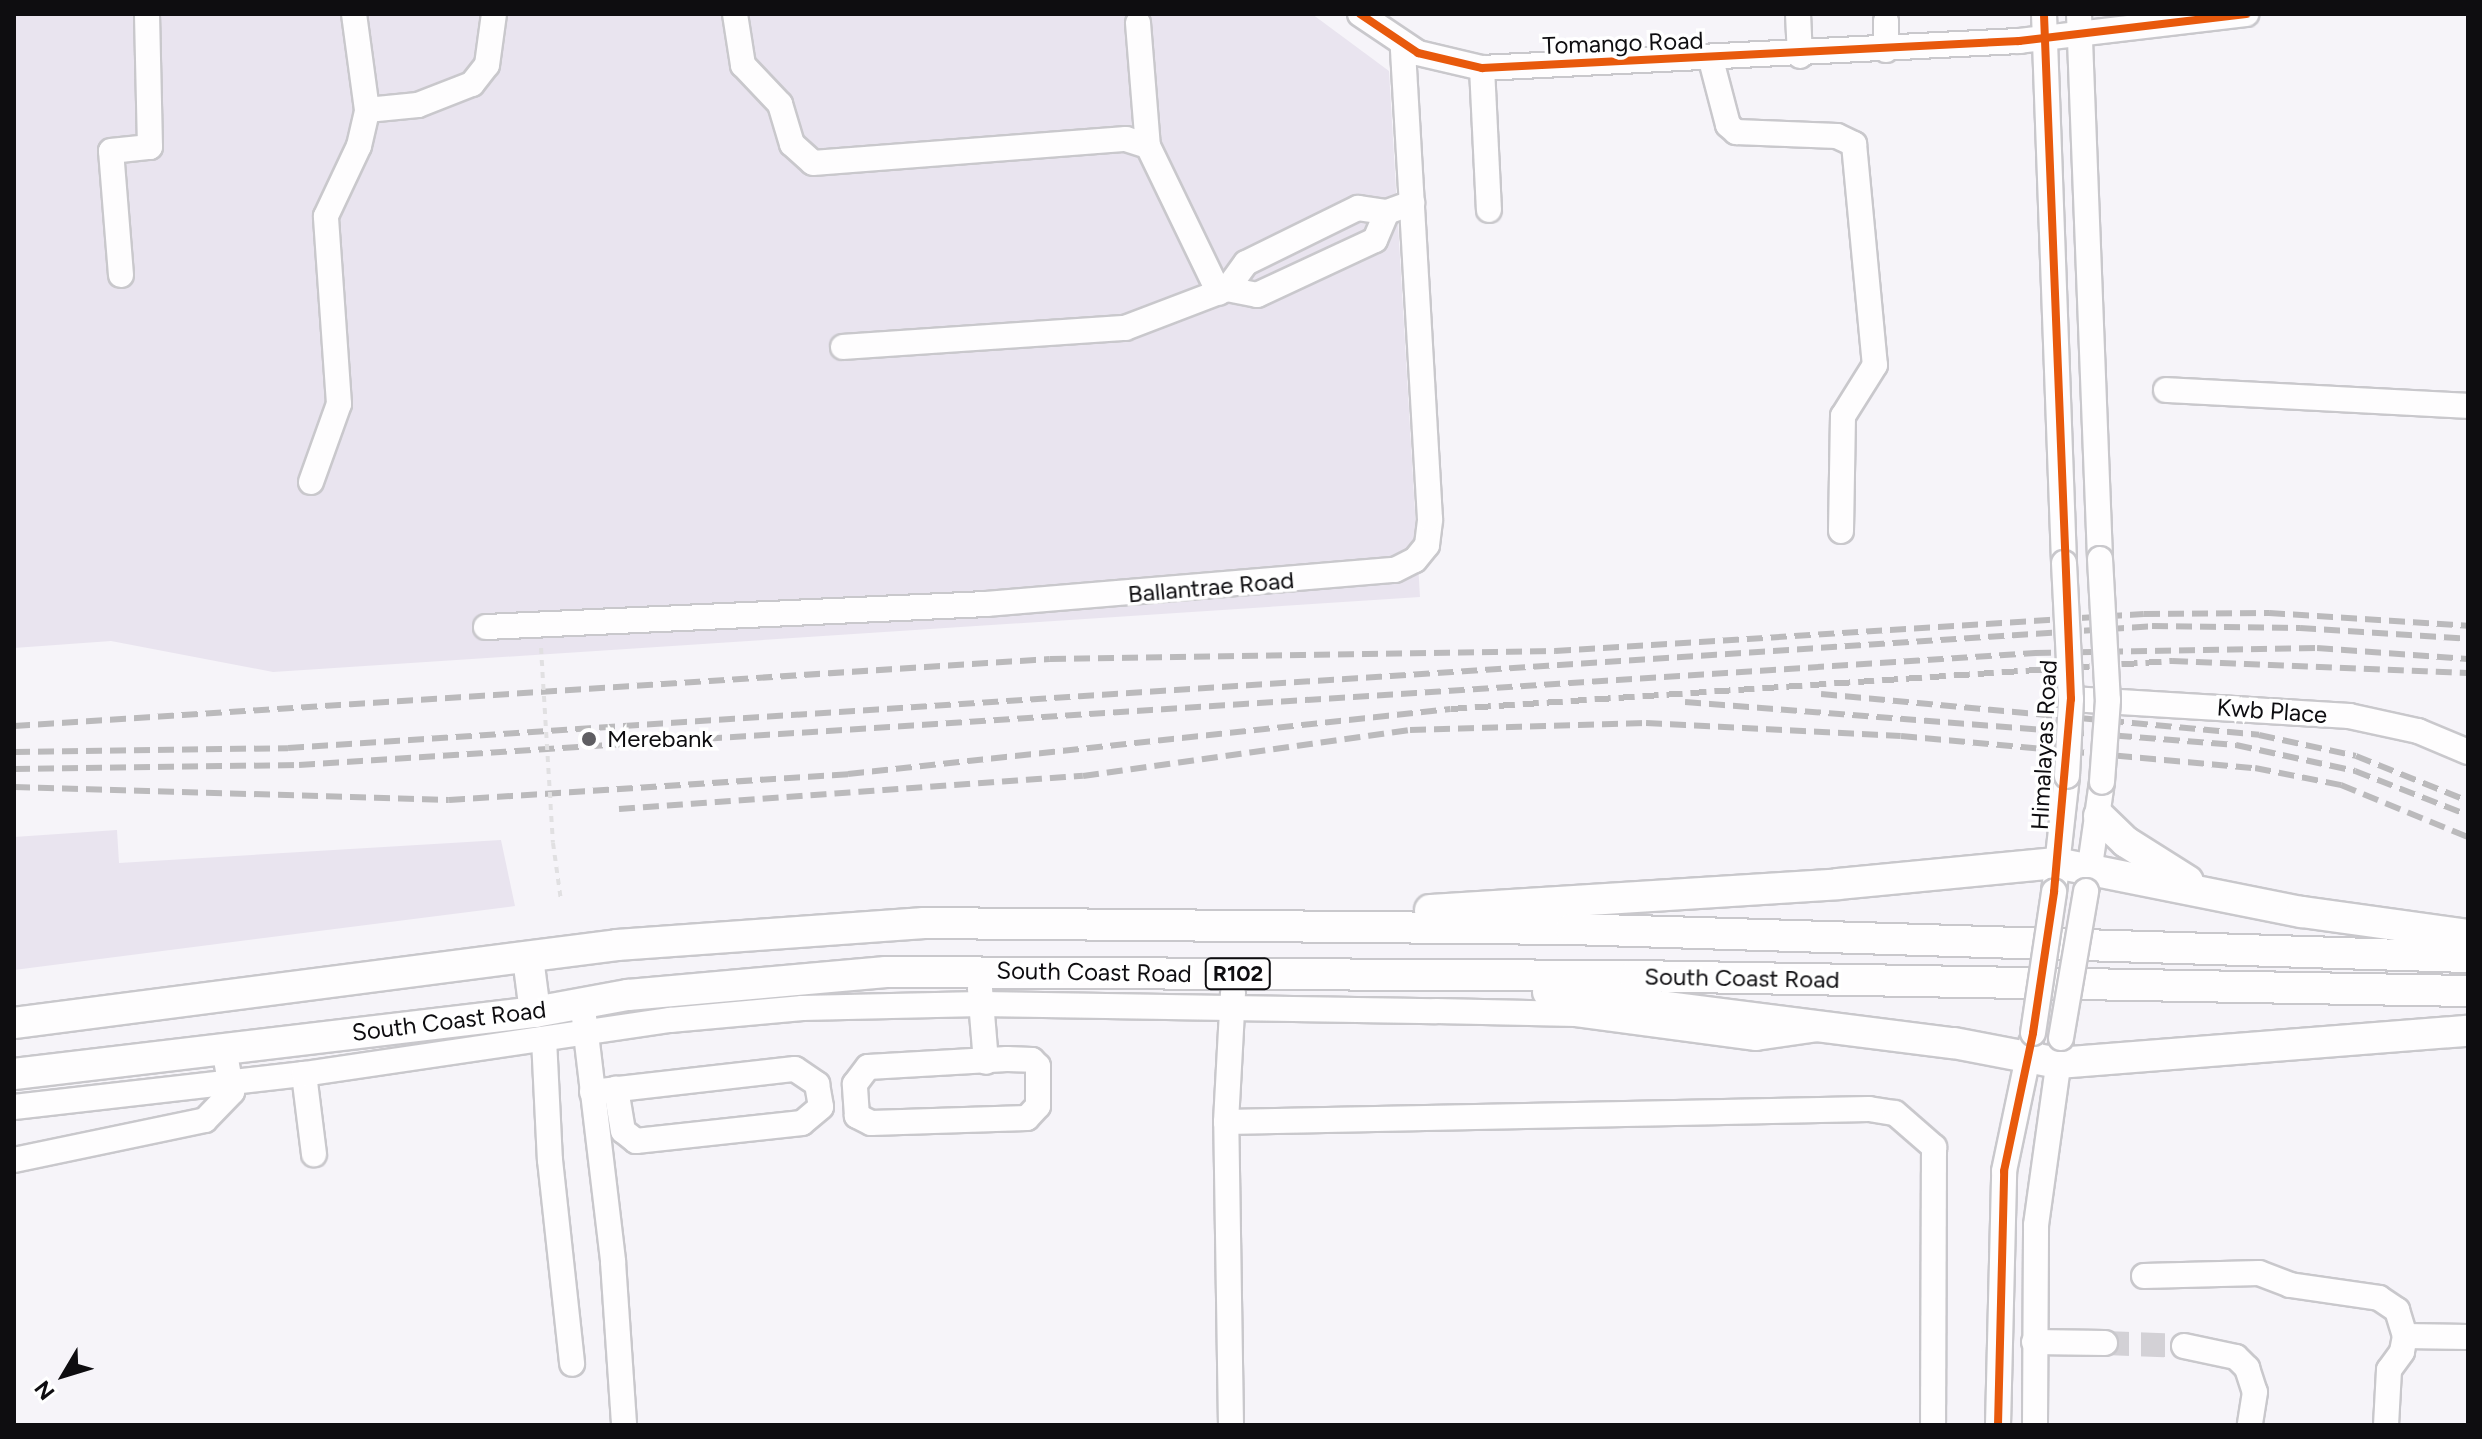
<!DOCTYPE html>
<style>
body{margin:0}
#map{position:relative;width:2482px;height:1439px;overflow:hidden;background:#f6f4f9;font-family:Figtree,sans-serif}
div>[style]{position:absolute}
.built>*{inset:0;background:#e9e4ef}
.minor-tunnel>*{height:24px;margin-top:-12px;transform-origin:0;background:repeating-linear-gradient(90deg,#d3d1d6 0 24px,transparent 0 36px)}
.path>*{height:4px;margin-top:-2px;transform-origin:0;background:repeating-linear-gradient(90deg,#e1e0e2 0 6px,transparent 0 12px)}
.roads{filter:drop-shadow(2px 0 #c9c8cc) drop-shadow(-2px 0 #c9c8cc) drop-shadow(0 2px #c9c8cc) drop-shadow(0 -2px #c9c8cc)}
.minor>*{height:24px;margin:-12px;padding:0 12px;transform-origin:12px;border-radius:12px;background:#fefdfe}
.major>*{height:30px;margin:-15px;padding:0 15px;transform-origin:15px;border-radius:15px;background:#fefdfe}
.rail>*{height:6px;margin-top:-3px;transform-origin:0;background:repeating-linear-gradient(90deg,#bbbabc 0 16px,transparent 0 24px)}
.path-bridge>*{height:4px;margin-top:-2px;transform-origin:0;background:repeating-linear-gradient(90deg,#e1e0e2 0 6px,transparent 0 12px)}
.bridges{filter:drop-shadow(2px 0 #c9c8cc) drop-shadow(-2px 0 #c9c8cc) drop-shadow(0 2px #c9c8cc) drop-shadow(0 -2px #c9c8cc)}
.minor-bridge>*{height:24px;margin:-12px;padding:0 12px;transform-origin:12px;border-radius:12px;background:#fefdfe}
.cycleway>*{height:8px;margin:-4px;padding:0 4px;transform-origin:4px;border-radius:4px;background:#e8590c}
.dots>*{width:22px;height:22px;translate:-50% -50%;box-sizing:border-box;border:4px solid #fff;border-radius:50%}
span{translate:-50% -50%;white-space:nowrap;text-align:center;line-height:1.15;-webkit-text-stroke:7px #fff;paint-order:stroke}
.shield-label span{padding:2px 6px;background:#fff;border:2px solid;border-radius:6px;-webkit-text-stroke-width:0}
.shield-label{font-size:22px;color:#0e0d10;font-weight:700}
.street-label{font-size:24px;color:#0e0d10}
.poi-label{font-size:24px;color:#0e0d10}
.left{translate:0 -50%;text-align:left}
.frame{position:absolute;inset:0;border:16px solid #0e0d10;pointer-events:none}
.north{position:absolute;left:24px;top:1335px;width:80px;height:80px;-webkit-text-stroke:6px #fff;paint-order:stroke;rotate:232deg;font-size:22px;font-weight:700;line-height:32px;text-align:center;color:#0e0d10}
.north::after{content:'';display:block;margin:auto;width:28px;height:36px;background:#0e0d10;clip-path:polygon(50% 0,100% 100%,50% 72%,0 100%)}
</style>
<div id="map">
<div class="built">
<i style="clip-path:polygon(14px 14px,1312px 14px,1389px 71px,1420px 597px,273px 672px,111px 641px,14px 648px)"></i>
<i style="clip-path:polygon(117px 830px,119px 863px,501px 840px,515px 906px,14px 970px,14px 837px)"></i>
</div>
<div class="minor-tunnel">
<i style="left:2105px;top:1343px;width:79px;rotate:2.2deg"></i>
</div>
<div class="path">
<i style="left:553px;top:843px;width:59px;rotate:82.1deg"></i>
</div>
<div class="roads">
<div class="minor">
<i style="left:735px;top:14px;width:52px;rotate:81.1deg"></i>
<i style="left:743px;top:65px;width:54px;rotate:46.5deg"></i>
<i style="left:780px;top:104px;width:42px;rotate:73.3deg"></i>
<i style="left:792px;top:144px;width:28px;rotate:42deg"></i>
<i style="left:813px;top:163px;width:314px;rotate:-4.4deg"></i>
<i style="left:1126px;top:139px;width:23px;rotate:18deg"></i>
<i style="left:1148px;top:146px;width:163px;rotate:64.2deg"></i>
<i style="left:1360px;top:14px;width:70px;rotate:33.9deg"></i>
<i style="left:1418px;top:53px;width:66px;rotate:13.2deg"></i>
<i style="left:1482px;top:68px;width:538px;rotate:-2.88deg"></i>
<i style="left:2019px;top:41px;width:229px;rotate:-6.8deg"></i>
<i style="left:1798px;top:14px;width:42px;rotate:87.3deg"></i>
<i style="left:2044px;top:14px;width:549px;rotate:87.91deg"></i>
<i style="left:2079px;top:14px;width:545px;rotate:87.79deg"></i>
<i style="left:1886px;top:21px;width:29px;rotate:90deg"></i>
<i style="left:1138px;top:23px;width:123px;rotate:85.4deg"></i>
<i style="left:1711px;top:60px;width:67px;rotate:75.3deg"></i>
<i style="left:1728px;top:125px;width:11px;rotate:41deg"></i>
<i style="left:1736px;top:132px;width:101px;rotate:2.3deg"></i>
<i style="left:1837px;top:136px;width:19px;rotate:25deg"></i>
<i style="left:1854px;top:144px;width:222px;rotate:84.6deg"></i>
<i style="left:1875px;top:365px;width:60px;rotate:122.1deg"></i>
<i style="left:1843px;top:416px;width:115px;rotate:91deg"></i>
<i style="left:1482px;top:68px;width:142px;rotate:87.2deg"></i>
<i style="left:367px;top:110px;width:51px;rotate:-5.6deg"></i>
<i style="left:418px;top:105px;width:58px;rotate:-21.3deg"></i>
<i style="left:472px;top:84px;width:24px;rotate:-52deg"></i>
<i style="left:487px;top:65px;width:51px;rotate:-82.2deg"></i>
<i style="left:121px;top:275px;width:124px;rotate:-94.6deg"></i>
<i style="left:111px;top:151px;width:39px;rotate:-6deg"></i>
<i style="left:150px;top:147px;width:133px;rotate:-91.3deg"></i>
<i style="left:1227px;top:289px;width:31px;rotate:11deg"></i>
<i style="left:1257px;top:295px;width:130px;rotate:-25deg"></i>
<i style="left:1375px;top:240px;width:30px;rotate:-67deg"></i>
<i style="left:843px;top:347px;width:283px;rotate:-3.9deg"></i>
<i style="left:1125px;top:328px;width:109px;rotate:-20.9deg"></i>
<i style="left:1227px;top:289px;width:32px;rotate:-54deg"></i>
<i style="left:1246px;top:263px;width:125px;rotate:-26.2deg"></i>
<i style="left:1358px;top:208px;width:29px;rotate:8deg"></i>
<i style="left:1387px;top:212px;width:27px;rotate:-20deg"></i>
<i style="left:2166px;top:390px;width:302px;rotate:3deg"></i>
<i style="left:311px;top:482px;width:83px;rotate:-70.3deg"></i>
<i style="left:339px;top:404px;width:188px;rotate:-94deg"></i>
<i style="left:326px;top:216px;width:77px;rotate:-64.8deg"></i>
<i style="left:359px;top:146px;width:37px;rotate:-77deg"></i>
<i style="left:367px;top:110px;width:97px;rotate:-97.7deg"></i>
<i style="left:486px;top:627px;width:501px;rotate:-2.63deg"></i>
<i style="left:986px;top:604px;width:410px;rotate:-4.8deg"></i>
<i style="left:1395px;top:570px;width:22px;rotate:-27deg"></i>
<i style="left:1415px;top:560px;width:19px;rotate:-51deg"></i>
<i style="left:1427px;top:545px;width:26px;rotate:-83deg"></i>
<i style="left:1430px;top:519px;width:474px;rotate:-93.3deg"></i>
<i style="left:2071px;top:699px;width:279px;rotate:3.5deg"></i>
<i style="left:2349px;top:716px;width:71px;rotate:12.3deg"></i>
<i style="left:2418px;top:731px;width:54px;rotate:22.8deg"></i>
<i style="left:2087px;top:887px;width:106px;rotate:-81.9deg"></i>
<i style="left:2054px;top:892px;width:117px;rotate:-83.6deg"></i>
<i style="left:980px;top:989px;width:73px;rotate:85.3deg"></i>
<i style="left:584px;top:1017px;width:247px;rotate:83.2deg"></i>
<i style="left:613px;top:1262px;width:163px;rotate:86.1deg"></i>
<i style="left:544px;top:1039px;width:121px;rotate:87.2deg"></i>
<i style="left:550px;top:1160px;width:205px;rotate:83.8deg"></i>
<i style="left:1007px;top:1059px;width:25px;rotate:2deg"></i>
<i style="left:1032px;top:1060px;width:8px;rotate:45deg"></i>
<i style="left:1038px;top:1066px;width:40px;rotate:90deg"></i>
<i style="left:1038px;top:1106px;width:16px;rotate:133deg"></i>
<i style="left:1027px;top:1118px;width:156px;rotate:178.2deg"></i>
<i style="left:871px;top:1123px;width:16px;rotate:-153deg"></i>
<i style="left:857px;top:1116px;width:32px;rotate:-94deg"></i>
<i style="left:855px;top:1084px;width:21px;rotate:-53deg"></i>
<i style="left:868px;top:1067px;width:139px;rotate:-3.3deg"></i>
<i style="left:304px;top:1074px;width:81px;rotate:82.9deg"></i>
<i style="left:592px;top:1092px;width:204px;rotate:-6.5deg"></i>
<i style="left:795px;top:1069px;width:27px;rotate:34deg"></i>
<i style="left:817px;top:1084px;width:23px;rotate:80deg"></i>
<i style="left:821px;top:1107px;width:25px;rotate:140deg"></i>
<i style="left:802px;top:1123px;width:167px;rotate:173.8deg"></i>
<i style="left:636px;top:1141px;width:16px;rotate:-142deg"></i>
<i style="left:623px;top:1131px;width:43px;rotate:-99.5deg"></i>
<i style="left:14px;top:1107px;width:292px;rotate:-6.5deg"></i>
<i style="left:304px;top:1074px;width:370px;rotate:-8.4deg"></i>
<i style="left:670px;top:1020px;width:133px;rotate:-5.2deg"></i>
<i style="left:802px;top:1008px;width:179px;rotate:-1.3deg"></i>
<i style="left:981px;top:1004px;width:455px;rotate:0.9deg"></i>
<i style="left:1436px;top:1011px;width:140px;rotate:1.2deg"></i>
<i style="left:1576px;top:1014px;width:182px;rotate:7.6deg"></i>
<i style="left:1756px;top:1038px;width:63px;rotate:-8.3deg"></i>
<i style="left:1226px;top:1122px;width:643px;rotate:-1.16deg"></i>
<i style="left:1869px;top:1109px;width:26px;rotate:9deg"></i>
<i style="left:1895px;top:1113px;width:52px;rotate:41.1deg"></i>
<i style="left:1934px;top:1147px;width:278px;rotate:90.2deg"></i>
<i style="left:14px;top:1160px;width:195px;rotate:-11.8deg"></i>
<i style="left:205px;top:1120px;width:39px;rotate:-46deg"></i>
<i style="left:232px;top:1092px;width:44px;rotate:-100.5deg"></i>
<i style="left:2144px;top:1276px;width:115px;rotate:-1.5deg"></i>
<i style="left:2259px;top:1273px;width:33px;rotate:21deg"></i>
<i style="left:2290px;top:1285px;width:90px;rotate:8.3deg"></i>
<i style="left:2379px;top:1298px;width:22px;rotate:34deg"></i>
<i style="left:2397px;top:1310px;width:27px;rotate:73deg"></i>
<i style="left:2405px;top:1336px;width:16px;rotate:101deg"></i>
<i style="left:2402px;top:1352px;width:22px;rotate:126deg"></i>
<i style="left:2389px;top:1370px;width:55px;rotate:93.1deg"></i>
<i style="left:2405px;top:1336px;width:63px;rotate:0.9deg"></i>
<i style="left:2034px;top:1342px;width:71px;rotate:0.8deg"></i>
<i style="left:2184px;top:1346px;width:53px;rotate:11.9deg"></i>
<i style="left:2236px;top:1357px;width:16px;rotate:45deg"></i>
<i style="left:2247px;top:1368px;width:25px;rotate:72deg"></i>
<i style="left:2255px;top:1392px;width:33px;rotate:99deg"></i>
<i style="left:1231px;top:1425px;width:303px;rotate:-90.9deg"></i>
<i style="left:1226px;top:1122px;width:129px;rotate:-86.9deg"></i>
<i style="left:1998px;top:1425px;width:254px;rotate:-88.6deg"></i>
<i style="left:2004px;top:1171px;width:131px;rotate:-78.1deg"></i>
<i style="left:2035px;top:1425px;width:200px;rotate:-89.7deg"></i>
<i style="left:2036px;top:1225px;width:182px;rotate:-82.1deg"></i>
</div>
<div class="major">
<i style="left:2099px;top:816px;width:37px;rotate:44deg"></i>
<i style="left:2126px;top:842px;width:73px;rotate:32.2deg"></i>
<i style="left:1430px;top:910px;width:409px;rotate:-3.6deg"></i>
<i style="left:1838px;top:884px;width:219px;rotate:-5.5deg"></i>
<i style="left:2056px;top:863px;width:251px;rotate:11.3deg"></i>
<i style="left:2302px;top:912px;width:168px;rotate:7.9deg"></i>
<i style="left:528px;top:958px;width:54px;rotate:82.6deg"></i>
<i style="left:1548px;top:992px;width:409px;rotate:7.2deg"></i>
<i style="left:1954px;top:1043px;width:106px;rotate:10.9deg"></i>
<i style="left:2058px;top:1063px;width:411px;rotate:-4.5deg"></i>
<i style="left:14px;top:1023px;width:608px;rotate:-7.37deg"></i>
<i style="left:617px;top:945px;width:308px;rotate:-4.1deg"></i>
<i style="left:924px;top:923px;width:647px;rotate:0.53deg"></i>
<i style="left:1571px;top:929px;width:897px;rotate:1.79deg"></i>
<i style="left:14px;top:1074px;width:525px;rotate:-6.79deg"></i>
<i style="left:535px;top:1012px;width:95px;rotate:-10.4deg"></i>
<i style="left:628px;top:995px;width:259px;rotate:-5.1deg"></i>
<i style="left:886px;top:972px;width:748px;rotate:0.31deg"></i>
<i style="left:1634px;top:976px;width:834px;rotate:1.03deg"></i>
</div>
</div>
<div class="rail">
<i style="left:1821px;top:694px;width:440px;rotate:5.3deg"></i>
<i style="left:2259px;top:735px;width:99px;rotate:12.2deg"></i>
<i style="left:2356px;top:756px;width:121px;rotate:21.9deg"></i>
<i style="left:1685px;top:702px;width:553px;rotate:4.46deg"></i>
<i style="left:2236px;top:745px;width:122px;rotate:12.3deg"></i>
<i style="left:2355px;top:771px;width:121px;rotate:21.3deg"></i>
<i style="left:14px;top:726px;width:1038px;rotate:-3.7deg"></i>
<i style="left:1050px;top:659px;width:505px;rotate:-0.91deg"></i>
<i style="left:1555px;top:651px;width:590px;rotate:-3.59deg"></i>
<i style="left:2144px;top:614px;width:125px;rotate:-0.5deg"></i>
<i style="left:2269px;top:613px;width:199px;rotate:3.7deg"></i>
<i style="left:14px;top:752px;width:274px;rotate:-0.8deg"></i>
<i style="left:288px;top:748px;width:1868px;rotate:-3.74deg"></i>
<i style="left:2152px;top:626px;width:148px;rotate:0.8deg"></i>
<i style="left:2300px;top:628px;width:168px;rotate:3.7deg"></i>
<i style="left:14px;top:769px;width:285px;rotate:-0.8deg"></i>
<i style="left:299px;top:765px;width:1740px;rotate:-3.69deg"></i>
<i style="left:2035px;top:653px;width:282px;rotate:-1deg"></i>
<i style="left:2317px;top:648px;width:151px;rotate:4.2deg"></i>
<i style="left:14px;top:787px;width:435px;rotate:1.7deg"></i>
<i style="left:449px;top:800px;width:400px;rotate:-3.7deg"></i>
<i style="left:848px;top:774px;width:606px;rotate:-6.15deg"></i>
<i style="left:1451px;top:709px;width:723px;rotate:-3.81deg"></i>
<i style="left:2172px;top:661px;width:296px;rotate:2.3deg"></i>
<i style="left:619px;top:809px;width:465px;rotate:-4.1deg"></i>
<i style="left:1083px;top:776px;width:330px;rotate:-8deg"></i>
<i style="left:1410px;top:730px;width:236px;rotate:-1.7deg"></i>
<i style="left:1646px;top:723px;width:255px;rotate:2.9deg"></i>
<i style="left:1901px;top:736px;width:355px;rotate:5.2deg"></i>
<i style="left:2255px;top:768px;width:88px;rotate:11.2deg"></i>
<i style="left:2341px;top:785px;width:137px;rotate:22.3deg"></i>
</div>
<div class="path-bridge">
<i style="left:541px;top:648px;width:195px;rotate:86.5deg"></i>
</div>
<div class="bridges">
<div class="minor-bridge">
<i style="left:2100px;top:559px;width:141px;rotate:86.8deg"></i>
<i style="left:2108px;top:700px;width:82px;rotate:94.2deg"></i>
<i style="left:2064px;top:563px;width:136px;rotate:87.1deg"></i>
<i style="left:2071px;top:699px;width:77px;rotate:93deg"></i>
<i style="left:2033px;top:1033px;width:143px;rotate:-81.5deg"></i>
<i style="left:2061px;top:1038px;width:149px;rotate:-80.3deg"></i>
</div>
</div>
<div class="cycleway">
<i style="left:1360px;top:14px;width:70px;rotate:33.9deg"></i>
<i style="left:1418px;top:53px;width:66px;rotate:13.2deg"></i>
<i style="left:1482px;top:68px;width:538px;rotate:-2.88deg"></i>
<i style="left:2019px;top:41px;width:229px;rotate:-6.8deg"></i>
<i style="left:1998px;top:1425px;width:254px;rotate:-88.6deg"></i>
<i style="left:2004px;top:1171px;width:141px;rotate:-78.1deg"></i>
<i style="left:2033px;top:1033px;width:143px;rotate:-81.5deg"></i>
<i style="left:2054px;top:892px;width:194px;rotate:-85deg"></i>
<i style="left:2071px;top:699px;width:686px;rotate:-92.26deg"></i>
</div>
<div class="dots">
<i style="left:589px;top:739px;background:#5f5e62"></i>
</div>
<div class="shield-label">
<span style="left:1238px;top:974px">R102</span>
</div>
<div class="street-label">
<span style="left:1623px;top:43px;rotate:-2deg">Tomango Road</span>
<span style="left:1211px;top:587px;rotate:-5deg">Ballantrae Road</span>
<span style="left:2272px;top:711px;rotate:4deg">Kwb Place</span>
<span style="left:2044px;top:745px;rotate:-87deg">Himalayas Road</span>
<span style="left:1094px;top:972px;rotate:1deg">South Coast Road</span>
<span style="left:1742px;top:978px;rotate:1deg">South Coast Road</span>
<span style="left:449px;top:1021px;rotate:-7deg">South Coast Road</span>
</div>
<div class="poi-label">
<span class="left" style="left:607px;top:739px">Merebank</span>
</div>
<div class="frame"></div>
<div class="north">N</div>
</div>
